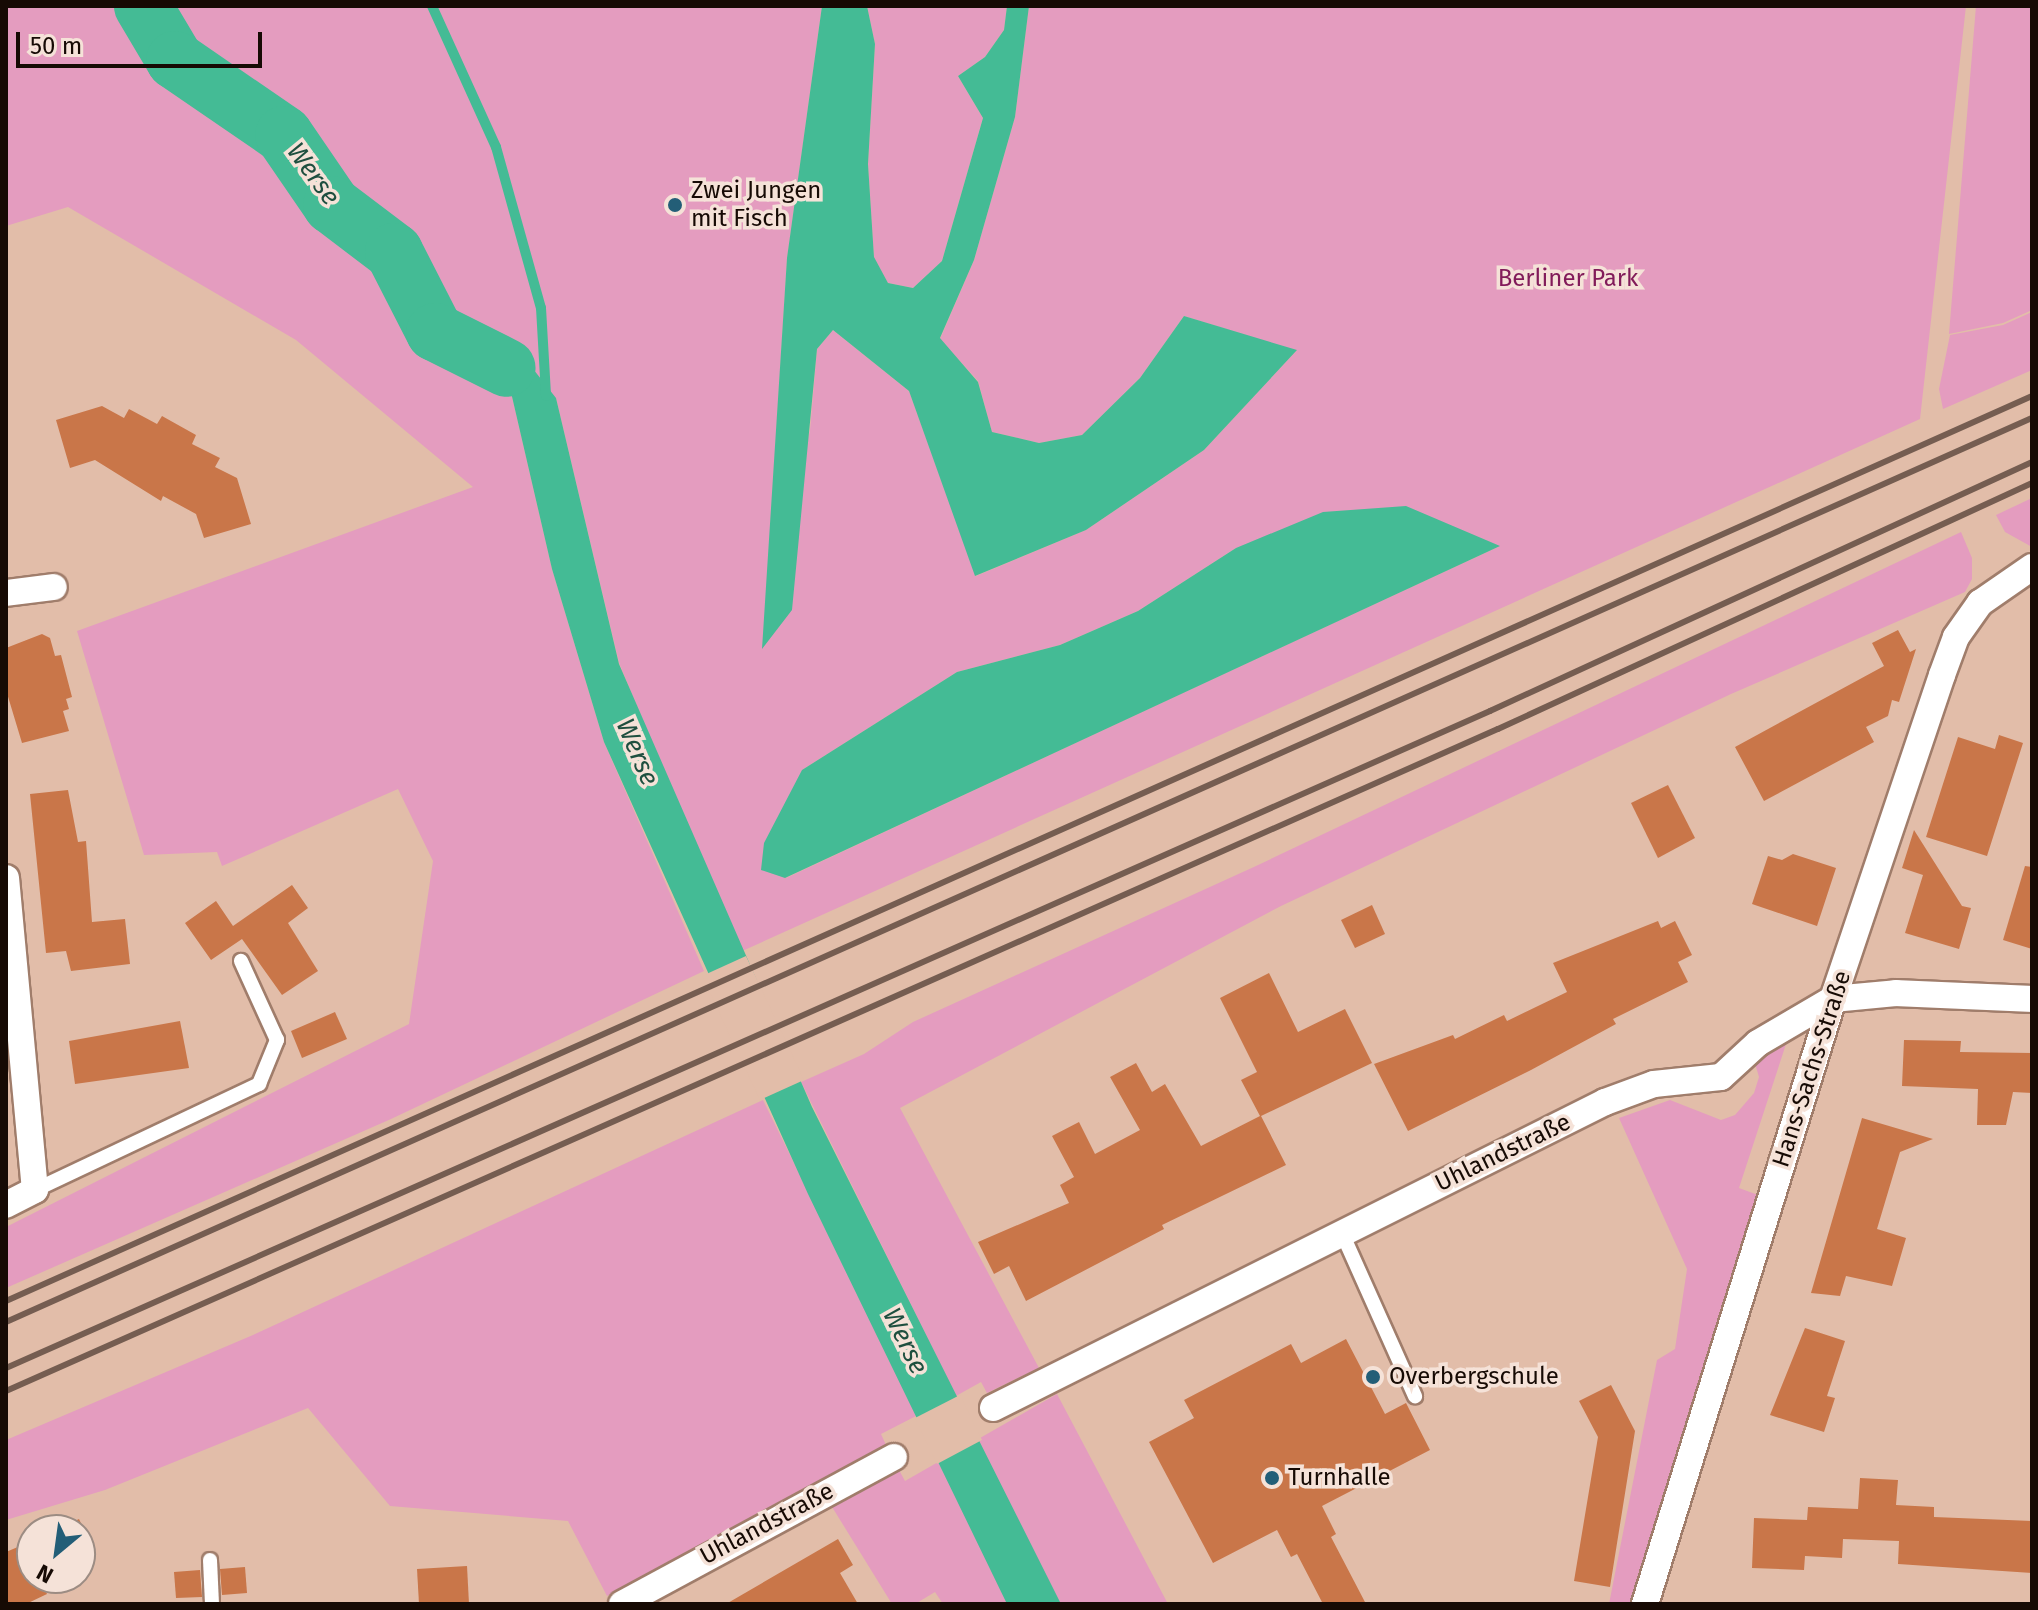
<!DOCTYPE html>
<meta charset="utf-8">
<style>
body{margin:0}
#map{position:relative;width:2038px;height:1610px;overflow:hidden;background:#e2bda9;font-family:"Fira Sans",sans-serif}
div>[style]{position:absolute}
.green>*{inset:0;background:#e49cbf}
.water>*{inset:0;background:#44bb95}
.pier>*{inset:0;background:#e2bda9}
.stream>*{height:10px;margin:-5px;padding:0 5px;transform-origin:5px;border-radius:5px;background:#44bb95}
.river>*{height:58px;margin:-29px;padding:0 29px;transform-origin:29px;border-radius:29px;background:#44bb95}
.building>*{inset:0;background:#c97649}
.roads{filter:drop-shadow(2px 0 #a07d6b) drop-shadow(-2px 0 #a07d6b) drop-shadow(0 2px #a07d6b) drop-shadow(0 -2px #a07d6b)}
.lane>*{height:14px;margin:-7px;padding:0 7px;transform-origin:7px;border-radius:7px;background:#fff}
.street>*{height:26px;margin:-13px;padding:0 13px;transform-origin:13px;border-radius:13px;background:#fff}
.rail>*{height:6px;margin:-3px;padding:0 3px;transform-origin:3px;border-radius:3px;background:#755d51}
.dots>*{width:22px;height:22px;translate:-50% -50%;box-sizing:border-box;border:4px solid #f5e2d8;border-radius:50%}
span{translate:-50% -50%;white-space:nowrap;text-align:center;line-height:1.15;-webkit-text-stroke:7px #f5e2d8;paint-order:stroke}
.poi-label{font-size:24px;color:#160a04}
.left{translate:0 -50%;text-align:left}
.park-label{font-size:24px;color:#821c5a}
.street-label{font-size:24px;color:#160a04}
.water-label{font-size:26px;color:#1e4f3f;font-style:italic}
.frame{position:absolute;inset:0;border:8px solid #160a04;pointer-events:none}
.north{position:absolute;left:16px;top:1514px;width:80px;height:80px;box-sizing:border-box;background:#f5e2d8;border:2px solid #9c8c83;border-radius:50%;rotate:209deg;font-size:22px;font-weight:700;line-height:32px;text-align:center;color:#160a04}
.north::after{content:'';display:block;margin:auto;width:28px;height:36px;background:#235e77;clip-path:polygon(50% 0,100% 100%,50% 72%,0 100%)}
.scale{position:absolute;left:16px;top:32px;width:246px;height:36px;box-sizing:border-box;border:4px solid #160a04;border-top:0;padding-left:10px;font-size:24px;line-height:28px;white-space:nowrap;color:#160a04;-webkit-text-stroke:6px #f5e2d8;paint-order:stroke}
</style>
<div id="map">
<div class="green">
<i style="clip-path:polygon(evenodd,6px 6px,822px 6px,787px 259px,763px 648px,810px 430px,817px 349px,833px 330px,909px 391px,976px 576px,1086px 530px,1204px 450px,1296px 351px,1184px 316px,1140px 378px,1082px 435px,1039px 443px,992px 432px,978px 381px,940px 339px,974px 260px,1015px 117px,1029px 6px,1966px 6px,1920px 419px,740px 952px,619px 663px,556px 398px,438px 333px,510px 388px,552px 569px,604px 742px,704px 971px,391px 1119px,6px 1288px,6px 1227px,409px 1024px,433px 861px,398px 789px,222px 866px,217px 852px,144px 855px,77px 631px,473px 487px,296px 340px,68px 207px,6px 226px,6px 6px,1498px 547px,1200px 685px,786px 878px,802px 770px,957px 672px,1060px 645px,1138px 611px,1236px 548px,1498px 547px)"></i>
<i style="clip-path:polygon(867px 6px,1007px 6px,1004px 30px,985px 57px,958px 76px,983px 118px,942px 261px,913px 288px,888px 283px,874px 258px,868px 164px,875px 44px)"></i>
<i style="clip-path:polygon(1976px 6px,2032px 6px,2032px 310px,2003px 323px,1949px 334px)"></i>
<i style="clip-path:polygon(2032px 312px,2032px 370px,1943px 409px,1939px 389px,1950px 335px,2003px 325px)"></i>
<i style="clip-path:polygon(2032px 498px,2032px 547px,2005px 532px,1996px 515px)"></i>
<i style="clip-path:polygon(1961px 532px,1972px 558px,1972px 579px,1965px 592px,1731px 694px,1281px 906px,900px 1108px,1039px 1368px,987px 1393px,981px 1382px,956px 1396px,801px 1082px,864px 1054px,913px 1022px,1256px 866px)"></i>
<i style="clip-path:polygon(1781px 1041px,1786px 1044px,1739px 1188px,1758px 1195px,1633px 1604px,1609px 1604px,1657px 1360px,1675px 1349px,1687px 1269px,1619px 1118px,1670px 1100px,1721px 1120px,1735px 1115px,1754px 1093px,1759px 1077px,1753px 1057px)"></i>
<i style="clip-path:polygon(763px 1100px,918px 1415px,881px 1434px,886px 1445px,607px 1596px,568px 1521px,390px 1506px,308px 1408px,105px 1490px,6px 1520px,6px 1440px,253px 1335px)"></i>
<i style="clip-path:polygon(1057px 1394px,1168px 1604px,943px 1604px,935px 1592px,915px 1604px,892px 1604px,829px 1502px,899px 1470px,905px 1481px)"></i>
</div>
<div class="water">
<i style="clip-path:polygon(822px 6px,867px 6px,875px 44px,868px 164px,874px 257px,888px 283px,913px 288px,942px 261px,983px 118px,958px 76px,985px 57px,1004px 30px,1007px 6px,1029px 6px,1015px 117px,974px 260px,940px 338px,978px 382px,992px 432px,1039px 443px,1082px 435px,1140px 378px,1184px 316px,1297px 350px,1204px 450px,1086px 530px,975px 576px,909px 391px,833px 330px,817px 349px,792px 610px,762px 649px,787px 258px)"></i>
<i style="clip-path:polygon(435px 332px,498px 347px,526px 360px,556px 398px,619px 664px,812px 1107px,1061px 1604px,1007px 1604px,808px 1194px,604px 742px,552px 569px,510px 388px)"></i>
<i style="clip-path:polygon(1406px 506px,1500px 546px,785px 878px,761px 870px,764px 843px,802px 770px,957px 672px,1060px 645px,1138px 611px,1236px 548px,1323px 512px)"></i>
</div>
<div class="pier">
<i style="clip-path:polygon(746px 956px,804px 1080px,760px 1100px,702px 976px)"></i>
<i style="clip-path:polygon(960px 1395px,982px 1440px,937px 1464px,915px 1418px)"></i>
</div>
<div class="stream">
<i style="left:432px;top:6px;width:155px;rotate:65.6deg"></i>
<i style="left:496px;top:147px;width:167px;rotate:74.4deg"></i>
<i style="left:541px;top:308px;width:88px;rotate:86.7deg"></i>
</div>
<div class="river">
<i style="left:143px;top:6px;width:63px;rotate:59.3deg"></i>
<i style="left:175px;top:60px;width:132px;rotate:34.5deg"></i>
<i style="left:284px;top:135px;width:85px;rotate:55.6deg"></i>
<i style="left:332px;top:205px;width:78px;rotate:37.2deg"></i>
<i style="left:394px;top:252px;width:90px;rotate:62.9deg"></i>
<i style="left:435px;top:332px;width:80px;rotate:26.6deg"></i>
</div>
<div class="building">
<i style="clip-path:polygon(102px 406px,124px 418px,129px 409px,157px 424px,162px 416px,196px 435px,192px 444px,220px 458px,215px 467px,237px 478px,251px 524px,204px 538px,196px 514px,163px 496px,161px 501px,95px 460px,70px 468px,56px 420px)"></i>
<i style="clip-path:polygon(1898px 630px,1910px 652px,1916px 649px,1899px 702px,1892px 700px,1888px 716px,1866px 727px,1874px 742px,1764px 801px,1735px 747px,1884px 666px,1872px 643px)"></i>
<i style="clip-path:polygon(42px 634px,50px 638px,55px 656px,61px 655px,72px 697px,66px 699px,69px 709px,63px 711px,69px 731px,22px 743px,6px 690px,6px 648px)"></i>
<i style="clip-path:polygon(1999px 735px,2023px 743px,1987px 856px,1926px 837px,1958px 737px,1995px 749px)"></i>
<i style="clip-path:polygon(1668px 785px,1695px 838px,1658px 858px,1631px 803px)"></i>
<i style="clip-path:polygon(68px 790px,78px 842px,86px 841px,92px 922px,125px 919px,130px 964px,71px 971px,66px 951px,46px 953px,30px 794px)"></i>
<i style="clip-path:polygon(1914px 830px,1962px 906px,1971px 908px,1959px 949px,1905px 933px,1923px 875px,1902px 868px)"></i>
<i style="clip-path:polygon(1793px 854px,1836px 868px,1817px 926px,1752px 904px,1768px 856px,1782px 860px)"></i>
<i style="clip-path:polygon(2025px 866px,2032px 867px,2032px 949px,2003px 940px)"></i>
<i style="clip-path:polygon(292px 885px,308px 908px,288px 923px,318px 971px,282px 995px,242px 939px,211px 960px,185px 923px,216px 901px,233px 926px)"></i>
<i style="clip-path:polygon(1372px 905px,1385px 934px,1355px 948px,1341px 920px)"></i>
<i style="clip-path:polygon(1658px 921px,1661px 928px,1675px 921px,1692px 955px,1678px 962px,1688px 982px,1613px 1019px,1616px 1024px,1531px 1070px,1408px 1131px,1374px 1064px,1453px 1035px,1455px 1039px,1504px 1015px,1507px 1021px,1567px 992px,1553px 963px)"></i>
<i style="clip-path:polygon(1269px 973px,1298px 1032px,1345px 1009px,1372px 1063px,1261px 1116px,1286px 1165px,1162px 1225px,1164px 1229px,1026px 1301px,1009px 1266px,994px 1274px,978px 1242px,1069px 1203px,1060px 1185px,1074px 1177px,1052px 1136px,1079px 1122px,1095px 1154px,1140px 1130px,1110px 1077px,1136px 1063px,1152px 1092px,1165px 1084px,1201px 1146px,1260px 1116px,1241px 1080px,1257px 1072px,1220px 998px)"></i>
<i style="clip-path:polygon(335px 1012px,347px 1039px,302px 1058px,291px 1031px)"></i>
<i style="clip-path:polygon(180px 1021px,189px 1068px,75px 1084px,69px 1041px)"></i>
<i style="clip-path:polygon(1904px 1040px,1961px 1041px,1960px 1052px,2032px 1053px,2032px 1093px,2013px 1092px,2006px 1125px,1977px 1125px,1978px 1089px,1902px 1086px)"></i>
<i style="clip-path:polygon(1862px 1118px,1933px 1139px,1900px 1152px,1877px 1229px,1906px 1238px,1892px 1286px,1846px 1276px,1840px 1296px,1811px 1293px)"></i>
<i style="clip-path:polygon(1805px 1328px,1845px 1341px,1827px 1396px,1835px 1398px,1824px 1432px,1770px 1415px)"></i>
<i style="clip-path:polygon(1346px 1339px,1385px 1414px,1406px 1403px,1430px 1450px,1322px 1506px,1336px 1534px,1331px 1537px,1366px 1604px,1323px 1604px,1297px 1554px,1291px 1557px,1277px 1530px,1213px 1563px,1149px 1442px,1194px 1418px,1184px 1400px,1291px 1344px,1301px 1363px)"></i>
<i style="clip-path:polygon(1611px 1385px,1635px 1431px,1610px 1587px,1574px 1581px,1598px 1437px,1579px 1401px)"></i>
<i style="clip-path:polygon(1860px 1478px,1898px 1480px,1896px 1505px,1934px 1507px,1934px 1517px,2032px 1521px,2032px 1573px,1898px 1564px,1899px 1541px,1843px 1539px,1842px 1558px,1805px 1556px,1804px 1570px,1752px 1568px,1754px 1518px,1807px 1520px,1808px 1507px,1858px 1509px)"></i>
<i style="clip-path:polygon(79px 1519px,91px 1545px,80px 1550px,80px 1530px,56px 1530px)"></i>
<i style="clip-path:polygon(838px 1539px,853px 1565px,840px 1573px,858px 1604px,726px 1604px)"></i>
<i style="clip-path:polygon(32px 1541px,32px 1578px,39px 1578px,47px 1594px,26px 1604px,6px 1604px,6px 1552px)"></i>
<i style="clip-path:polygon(467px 1566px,469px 1604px,419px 1604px,417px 1569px)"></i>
<i style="clip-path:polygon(245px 1567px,247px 1593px,222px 1595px,220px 1569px)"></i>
<i style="clip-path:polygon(200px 1570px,202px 1597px,176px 1598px,174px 1572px)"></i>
</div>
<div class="roads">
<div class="lane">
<i style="left:35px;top:1190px;width:248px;rotate:-25.3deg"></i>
<i style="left:259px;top:1084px;width:48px;rotate:-67.8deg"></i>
<i style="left:277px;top:1040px;width:87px;rotate:-114.5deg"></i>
<i style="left:1342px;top:1233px;width:179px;rotate:65.9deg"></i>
<i style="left:210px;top:1560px;width:44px;rotate:87.4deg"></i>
</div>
<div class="street">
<i style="left:6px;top:593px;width:48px;rotate:-7.1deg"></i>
<i style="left:6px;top:878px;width:313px;rotate:84.7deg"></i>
<i style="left:35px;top:1190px;width:33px;rotate:153deg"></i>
<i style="left:993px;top:1408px;width:684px;rotate:-26.57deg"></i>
<i style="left:1605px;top:1102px;width:52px;rotate:-20.2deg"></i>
<i style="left:1654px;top:1084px;width:67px;rotate:-6deg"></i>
<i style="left:1721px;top:1077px;width:50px;rotate:-42.6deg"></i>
<i style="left:1758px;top:1043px;width:87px;rotate:-30.4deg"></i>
<i style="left:1833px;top:999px;width:63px;rotate:-5.4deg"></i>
<i style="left:1896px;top:993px;width:136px;rotate:2.5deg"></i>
<i style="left:622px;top:1604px;width:309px;rotate:-28.4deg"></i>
<i style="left:1645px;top:1604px;width:634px;rotate:-72.74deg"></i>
<i style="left:1833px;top:999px;width:342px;rotate:-71.4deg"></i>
<i style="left:1942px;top:675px;width:40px;rotate:-69.8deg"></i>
<i style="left:1956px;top:637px;width:42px;rotate:-54.8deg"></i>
<i style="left:1980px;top:603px;width:63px;rotate:-34.7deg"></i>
</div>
</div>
<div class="rail">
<i style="left:6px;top:1301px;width:2219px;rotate:-24.07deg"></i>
<i style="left:6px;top:1322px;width:2219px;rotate:-24.05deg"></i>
<i style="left:6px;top:1368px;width:1623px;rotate:-23.88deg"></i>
<i style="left:1490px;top:711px;width:596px;rotate:-24.67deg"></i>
<i style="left:6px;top:1391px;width:1632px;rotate:-23.93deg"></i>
<i style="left:1498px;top:729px;width:588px;rotate:-24.73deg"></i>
</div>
<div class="dots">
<i style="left:675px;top:205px;background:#235e77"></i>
<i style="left:1373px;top:1377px;background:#235e77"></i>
<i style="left:1272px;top:1478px;background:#235e77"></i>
</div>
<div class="poi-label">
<span class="left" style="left:691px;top:205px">Zwei Jungen<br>mit Fisch</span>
<span class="left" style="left:1389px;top:1377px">Overbergschule</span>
<span class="left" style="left:1288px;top:1478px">Turnhalle</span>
</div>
<div class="park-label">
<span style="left:1568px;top:279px">Berliner Park</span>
</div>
<div class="street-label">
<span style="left:1812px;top:1069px;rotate:-72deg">Hans-Sachs-Straße</span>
<span style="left:1503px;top:1153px;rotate:-26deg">Uhlandstraße</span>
<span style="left:767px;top:1524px;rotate:-28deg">Uhlandstraße</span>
</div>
<div class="water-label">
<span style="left:313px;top:174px;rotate:54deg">Werse</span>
<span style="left:637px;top:752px;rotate:67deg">Werse</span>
<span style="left:905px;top:1341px;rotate:64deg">Werse</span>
</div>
<div class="frame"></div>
<div class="north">N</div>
<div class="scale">50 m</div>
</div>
